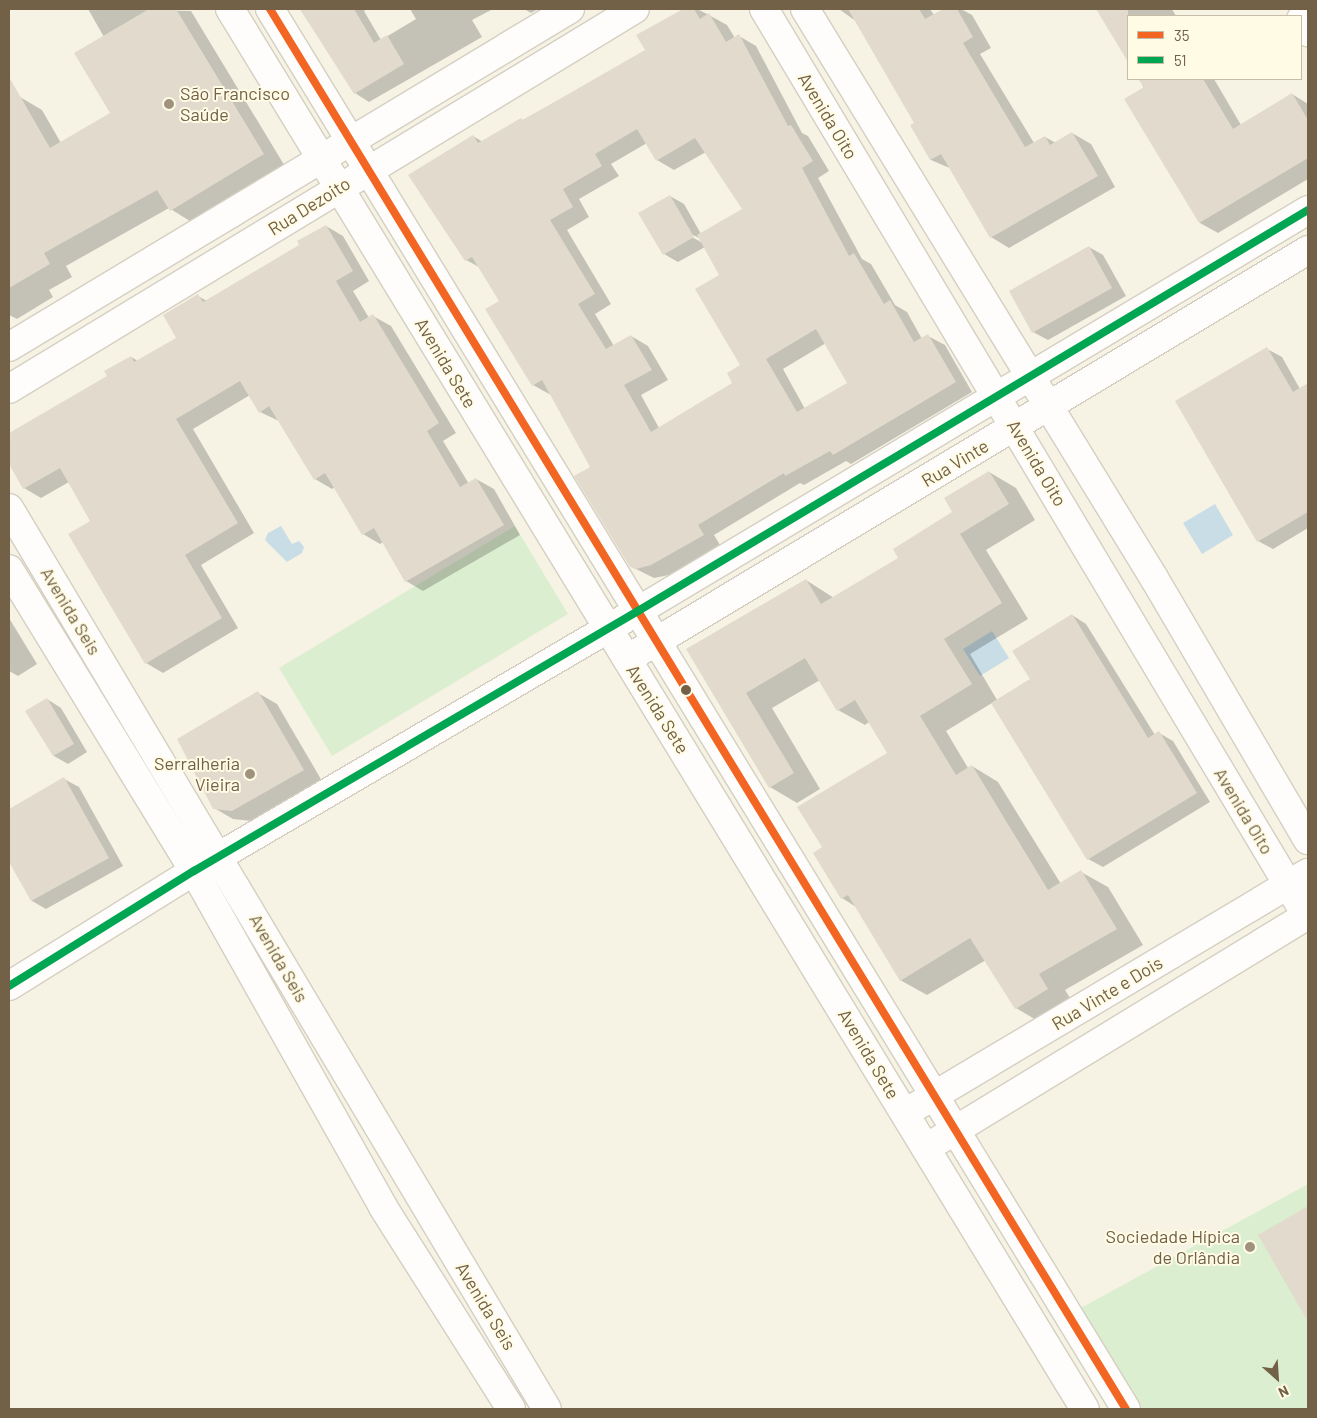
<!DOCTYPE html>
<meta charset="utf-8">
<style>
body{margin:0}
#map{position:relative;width:1317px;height:1418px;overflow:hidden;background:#f6f3e5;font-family:Barlow,sans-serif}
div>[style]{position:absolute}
.green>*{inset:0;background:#dceed0}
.water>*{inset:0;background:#c8dde5}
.shadow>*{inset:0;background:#0003}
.building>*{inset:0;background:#e2dbcd}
.roads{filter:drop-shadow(1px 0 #d4cfc1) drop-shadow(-1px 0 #d4cfc1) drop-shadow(0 1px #d4cfc1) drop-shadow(0 -1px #d4cfc1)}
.street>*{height:28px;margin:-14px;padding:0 14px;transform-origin:14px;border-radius:14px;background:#fefdfb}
.secondary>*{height:28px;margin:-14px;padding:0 14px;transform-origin:14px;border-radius:14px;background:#fefdfb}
.bus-1>*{height:8px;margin:-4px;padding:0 4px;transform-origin:4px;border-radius:4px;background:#f26522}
.bus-2>*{height:8px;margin:-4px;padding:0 4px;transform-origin:4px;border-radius:4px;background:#00a651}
.dots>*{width:14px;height:14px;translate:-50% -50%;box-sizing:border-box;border:2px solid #fffbe5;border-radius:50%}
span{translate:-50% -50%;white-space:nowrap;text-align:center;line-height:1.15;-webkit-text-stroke:4px #fffbe5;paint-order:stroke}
.poi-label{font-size:18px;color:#726047}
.left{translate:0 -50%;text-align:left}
.right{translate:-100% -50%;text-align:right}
.street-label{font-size:18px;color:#726047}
.frame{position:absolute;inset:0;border:10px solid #726047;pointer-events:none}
.legend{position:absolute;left:1127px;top:15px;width:175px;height:65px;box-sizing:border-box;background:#fffbe5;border:1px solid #c7bda6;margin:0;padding:6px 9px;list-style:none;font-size:15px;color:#726047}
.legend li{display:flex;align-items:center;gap:10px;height:25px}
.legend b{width:25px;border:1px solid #c7bda6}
.north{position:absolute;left:1252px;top:1353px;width:50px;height:50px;-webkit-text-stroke:4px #fffbe5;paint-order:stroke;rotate:154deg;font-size:14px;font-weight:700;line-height:20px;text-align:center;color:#726047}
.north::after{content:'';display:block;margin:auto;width:18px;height:22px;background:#726047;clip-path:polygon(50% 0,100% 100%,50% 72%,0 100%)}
</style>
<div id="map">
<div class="green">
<i style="clip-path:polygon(515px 526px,568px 614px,332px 756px,279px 668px)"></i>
<i style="clip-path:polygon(1308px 1184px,1308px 1409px,1138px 1409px,1077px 1310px)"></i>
</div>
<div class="water">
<i style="clip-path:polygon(1215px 504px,1233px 535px,1202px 554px,1183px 523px)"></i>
<i style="clip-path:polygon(281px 526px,292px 544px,299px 541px,304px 547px,302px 553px,287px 562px,265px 540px,268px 533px)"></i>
<i style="clip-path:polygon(992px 631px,1009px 658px,980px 676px,963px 649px)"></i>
</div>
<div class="shadow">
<i style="clip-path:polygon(88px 9px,191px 11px,286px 168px,193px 223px,169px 208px,66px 266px,72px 277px,49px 290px,53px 297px,17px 319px,9px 315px,9px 104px,20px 97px,42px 110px,61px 143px,112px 113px,104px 37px)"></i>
<i style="clip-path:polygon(300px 9px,367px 9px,364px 11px,381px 40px,416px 19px,410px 9px,493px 9px,472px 20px,482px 37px,369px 102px,355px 93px)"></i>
<i style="clip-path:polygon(524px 9px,538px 9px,531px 13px)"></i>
<i style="clip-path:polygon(evenodd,686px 9px,697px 9px,709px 15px,727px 25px,735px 38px,739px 36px,756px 46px,802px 133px,808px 136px,829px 171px,818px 178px,862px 259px,871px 264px,895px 305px,907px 312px,922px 339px,928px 336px,945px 345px,972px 392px,851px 464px,846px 461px,804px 485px,800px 483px,714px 535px,720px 545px,669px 575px,654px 578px,630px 566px,592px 467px,551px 395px,533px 385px,500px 302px,481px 268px,466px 260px,473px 136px,483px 142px,647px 51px,638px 36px,686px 9px,647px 143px,657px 160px,674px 170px,706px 152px,744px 210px,701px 234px,684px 204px,670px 196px,664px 254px,678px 262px,705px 247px,721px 275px,742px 365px,734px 383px,659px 428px,641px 395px,668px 380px,648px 346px,631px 336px,614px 346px,595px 314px,611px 304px,567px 230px,589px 217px,579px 199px,619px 176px,611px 164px,647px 143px,686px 9px,689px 233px,701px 239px,701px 242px,688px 235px,689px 233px,686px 9px,826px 343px,849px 384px,805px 409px,783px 369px,826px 343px)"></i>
<i style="clip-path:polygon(839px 9px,930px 9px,934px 15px,945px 9px,961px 9px,972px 15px,991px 48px,980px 54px,1034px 143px,1045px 137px,1056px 143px,1072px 133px,1091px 144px,1115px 187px,1009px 248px,991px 237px,952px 169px,931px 160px,911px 126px,915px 123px,857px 22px)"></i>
<i style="clip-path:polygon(1098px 9px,1172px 9px,1176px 16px,1128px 16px,1128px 60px)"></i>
<i style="clip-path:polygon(1140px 79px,1214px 79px,1241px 125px,1292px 94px,1308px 104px,1308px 179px,1218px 233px,1200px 223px)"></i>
<i style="clip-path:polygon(326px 226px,343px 236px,369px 281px,353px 291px,369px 318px,373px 316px,391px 326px,456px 433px,443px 441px,469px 484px,476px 479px,494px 489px,520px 535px,423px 591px,406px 581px,383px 542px,380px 544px,363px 534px,335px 487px,332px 489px,315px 479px,279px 421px,260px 412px,250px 395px,193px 429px,254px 533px,201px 565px,238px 628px,163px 673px,146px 663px,91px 521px,69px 482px,41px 498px,24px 488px,9px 462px,9px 451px,14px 448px,9px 435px,109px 377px,131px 357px,138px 361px,178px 338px,198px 296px,207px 301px,301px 246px)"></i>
<i style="clip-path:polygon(1089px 247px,1103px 255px,1126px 296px,1048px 340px,1033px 332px)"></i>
<i style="clip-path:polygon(1267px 349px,1282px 357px,1300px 389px,1308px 385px,1308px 528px,1273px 549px,1258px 541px)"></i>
<i style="clip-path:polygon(989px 472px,1016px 488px,1035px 520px,986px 550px,1028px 619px,970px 654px,997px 700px,1031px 679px,1072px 615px,1086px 624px,1155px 735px,1159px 733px,1173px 741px,1210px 802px,1103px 867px,1088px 859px,992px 703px,946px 731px,968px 768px,972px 766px,998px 782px,1061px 884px,1081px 872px,1108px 887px,1143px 945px,1065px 990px,1074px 1004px,1043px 1024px,1016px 1008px,986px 960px,927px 995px,900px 980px,856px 907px,842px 898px,888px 753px,869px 722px,865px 725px,838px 710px,820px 680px,772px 708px,820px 789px,797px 803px,770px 787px,688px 649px,806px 580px,834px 598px,900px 558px,954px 513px)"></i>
<i style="clip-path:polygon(9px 618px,37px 664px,18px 676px,9px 671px)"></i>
<i style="clip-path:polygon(258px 693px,277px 704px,322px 781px,252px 821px,233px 819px,214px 808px)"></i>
<i style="clip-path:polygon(47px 699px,61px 708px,87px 752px,68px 764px,54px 756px)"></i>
<i style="clip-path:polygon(64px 779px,79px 787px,123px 866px,46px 909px,32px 901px,9px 860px,9px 810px)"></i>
<i style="clip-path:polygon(1308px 1207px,1308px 1320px,1259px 1235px)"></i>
</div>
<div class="building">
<i style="clip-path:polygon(149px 9px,176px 9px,264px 154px,170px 211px,157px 190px,44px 253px,50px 264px,9px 288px,9px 77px,50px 148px,110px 113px,74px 53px)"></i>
<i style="clip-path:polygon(300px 9px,354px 9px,374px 43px,387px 35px,404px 64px,354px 94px)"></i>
<i style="clip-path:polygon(evenodd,683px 9px,694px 9px,700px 19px,709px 13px,726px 42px,739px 34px,788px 126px,791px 125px,813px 161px,802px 168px,849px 256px,854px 253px,884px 304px,890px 300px,914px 342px,928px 334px,956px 382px,833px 455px,830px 451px,785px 476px,784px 473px,698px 525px,704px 535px,651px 565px,636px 569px,630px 567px,574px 476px,590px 467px,542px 380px,532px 386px,485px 309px,499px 301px,472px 257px,465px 261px,408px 175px,473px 135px,478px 143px,521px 118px,523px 120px,645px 50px,636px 35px,683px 9px,637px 129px,656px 161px,695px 138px,742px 209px,697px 235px,719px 275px,695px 289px,740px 365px,727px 373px,732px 383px,651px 432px,624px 385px,652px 370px,631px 335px,606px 349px,578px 304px,595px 294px,550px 220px,573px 207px,563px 189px,602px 166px,595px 154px,637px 129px,683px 9px,816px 329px,847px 383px,797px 412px,766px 359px,816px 329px)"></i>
<i style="clip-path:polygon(848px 9px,919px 9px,925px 19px,943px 9px,957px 9px,973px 37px,963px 43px,1025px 147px,1045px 136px,1050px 145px,1072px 132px,1098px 176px,990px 238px,941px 154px,930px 160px,910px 125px,914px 123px)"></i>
<i style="clip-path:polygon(1096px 9px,1128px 9px,1128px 62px)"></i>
<i style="clip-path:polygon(1138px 79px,1203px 79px,1233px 129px,1292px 93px,1308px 120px,1308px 158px,1199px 223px,1124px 99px,1144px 87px)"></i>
<i style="clip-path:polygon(670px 195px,694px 237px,663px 255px,638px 213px)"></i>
<i style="clip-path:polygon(326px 225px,353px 271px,336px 281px,360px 322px,373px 314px,439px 423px,427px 431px,460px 487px,476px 478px,504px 525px,405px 582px,374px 528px,362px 535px,325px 473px,314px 480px,269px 406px,259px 413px,240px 381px,176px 419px,238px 523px,185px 555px,222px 618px,145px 664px,68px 534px,90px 521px,60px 468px,23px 489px,9px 464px,9px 433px,107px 376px,104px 371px,131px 356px,134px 362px,176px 338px,163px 315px,198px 294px,203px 302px,299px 245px,297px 241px)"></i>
<i style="clip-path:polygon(1089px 246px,1112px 288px,1032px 333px,1009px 291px)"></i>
<i style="clip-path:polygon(1267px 347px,1293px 392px,1308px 383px,1308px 512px,1257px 542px,1175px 401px)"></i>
<i style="clip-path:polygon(989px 471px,1009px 504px,960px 534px,1002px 603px,944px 639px,972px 684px,920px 716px,956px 775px,972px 765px,1048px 890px,1081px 870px,1117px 929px,1039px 974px,1048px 989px,1015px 1009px,970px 938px,900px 981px,848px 895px,841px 899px,813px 853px,822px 847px,797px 807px,887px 753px,855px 700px,837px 711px,805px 658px,746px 693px,794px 773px,769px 788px,686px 649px,806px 579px,821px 604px,898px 558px,893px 549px,952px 512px,944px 498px)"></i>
<i style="clip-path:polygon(1072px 614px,1148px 738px,1159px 731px,1197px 793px,1087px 860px,991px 703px,1030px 679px,1012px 651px)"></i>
<i style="clip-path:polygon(258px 691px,304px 770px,232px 811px,213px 809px,177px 739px)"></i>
<i style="clip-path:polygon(47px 698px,74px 744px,53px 756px,25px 711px)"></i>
<i style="clip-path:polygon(64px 777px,109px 858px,31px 901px,9px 862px,9px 809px)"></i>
<i style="clip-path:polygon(1308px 1206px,1308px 1322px,1258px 1235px)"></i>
</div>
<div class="roads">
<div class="street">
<i style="left:764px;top:9px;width:1059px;rotate:59.1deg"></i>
<i style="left:805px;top:9px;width:668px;rotate:58.48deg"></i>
<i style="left:1154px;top:578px;width:304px;rotate:59.6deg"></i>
<i style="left:1301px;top:19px;width:15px;rotate:62deg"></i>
<i style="left:9px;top:347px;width:655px;rotate:-31.07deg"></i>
<i style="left:9px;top:389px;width:732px;rotate:-31.26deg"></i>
<i style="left:9px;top:508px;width:1049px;rotate:59.16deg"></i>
<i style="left:9px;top:569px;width:354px;rotate:58.5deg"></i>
<i style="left:194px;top:871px;width:386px;rotate:60.6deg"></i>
<i style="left:383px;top:1207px;width:239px;rotate:57.6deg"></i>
<i style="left:627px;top:659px;width:794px;rotate:-30.99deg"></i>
<i style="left:9px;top:986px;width:218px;rotate:-31.9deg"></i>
<i style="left:194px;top:871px;width:515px;rotate:-30.35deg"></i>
<i style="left:638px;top:611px;width:781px;rotate:-30.9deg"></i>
<i style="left:905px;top:1113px;width:469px;rotate:-30.8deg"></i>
<i style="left:926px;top:1148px;width:447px;rotate:-31.4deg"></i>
</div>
<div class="secondary">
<i style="left:230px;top:9px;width:1640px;rotate:58.59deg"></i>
<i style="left:270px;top:9px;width:1641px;rotate:58.56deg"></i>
</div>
</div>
<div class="bus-1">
<i style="left:270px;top:9px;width:1641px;rotate:58.56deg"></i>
</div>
<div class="bus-2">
<i style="left:9px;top:986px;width:218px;rotate:-31.9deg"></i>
<i style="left:194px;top:871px;width:515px;rotate:-30.35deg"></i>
<i style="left:638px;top:611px;width:781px;rotate:-30.9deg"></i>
</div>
<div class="dots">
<i style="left:169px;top:104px;background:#a0937e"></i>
<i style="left:686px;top:690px;background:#726047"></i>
<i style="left:250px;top:774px;background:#a0937e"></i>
<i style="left:1250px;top:1247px;background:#a0937e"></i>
</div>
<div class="poi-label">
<span class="left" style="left:180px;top:104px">São Francisco<br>Saúde</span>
<span class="right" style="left:240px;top:774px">Serralheria<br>Vieira</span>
<span class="right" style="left:1240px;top:1247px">Sociedade Hípica<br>de Orlândia</span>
</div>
<div class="street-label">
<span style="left:828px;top:116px;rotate:59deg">Avenida Oito</span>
<span style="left:309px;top:206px;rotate:-32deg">Rua Dezoito</span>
<span style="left:446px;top:363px;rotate:59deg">Avenida Sete</span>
<span style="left:955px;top:463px;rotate:-31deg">Rua Vinte</span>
<span style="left:1037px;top:463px;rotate:59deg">Avenida Oito</span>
<span style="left:71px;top:611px;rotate:59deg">Avenida Seis</span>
<span style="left:658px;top:709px;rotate:58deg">Avenida Sete</span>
<span style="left:1244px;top:811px;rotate:59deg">Avenida Oito</span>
<span style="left:279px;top:958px;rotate:60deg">Avenida Seis</span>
<span style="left:1107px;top:993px;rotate:-31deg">Rua Vinte e Dois</span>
<span style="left:869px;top:1054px;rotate:59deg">Avenida Sete</span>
<span style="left:486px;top:1306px;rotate:59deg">Avenida Seis</span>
</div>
<div class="frame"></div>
<ul class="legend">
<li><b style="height:6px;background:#f26522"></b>35</li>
<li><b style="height:6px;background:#00a651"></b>51</li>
</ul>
<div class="north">N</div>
</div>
